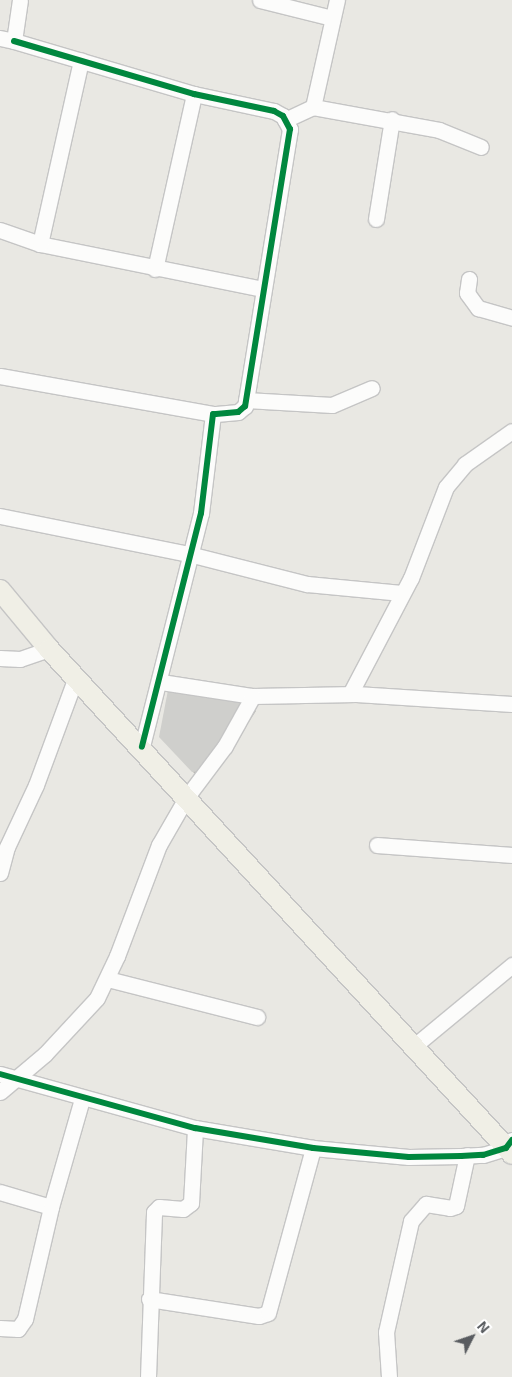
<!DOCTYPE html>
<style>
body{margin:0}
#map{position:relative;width:512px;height:1377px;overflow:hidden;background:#e9e8e3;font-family:"Exo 2",sans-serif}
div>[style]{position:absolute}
.shadow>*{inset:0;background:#0003}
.building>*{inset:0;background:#cfcfcc}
.roads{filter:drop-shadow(1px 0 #c5c5c5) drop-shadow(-1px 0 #c5c5c5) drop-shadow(0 1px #c5c5c5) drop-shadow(0 -1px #c5c5c5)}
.minor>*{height:15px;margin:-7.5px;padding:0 7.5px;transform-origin:7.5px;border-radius:7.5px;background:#fcfcfb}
.major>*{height:20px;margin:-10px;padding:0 10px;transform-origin:10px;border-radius:10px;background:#f0efe6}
.cycleway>*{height:6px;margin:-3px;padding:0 3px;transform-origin:3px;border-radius:3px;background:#00873e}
span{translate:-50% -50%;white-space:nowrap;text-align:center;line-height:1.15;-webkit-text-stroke:5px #fff;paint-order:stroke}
.north{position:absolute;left:447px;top:1312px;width:50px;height:50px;-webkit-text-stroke:4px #fff;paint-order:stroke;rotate:49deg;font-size:14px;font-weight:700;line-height:20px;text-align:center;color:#595c60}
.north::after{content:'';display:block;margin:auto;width:18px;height:22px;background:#595c60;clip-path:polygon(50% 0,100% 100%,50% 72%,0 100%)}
</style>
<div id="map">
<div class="shadow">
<i style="clip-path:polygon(247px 703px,256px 711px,211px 779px,201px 780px,192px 771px)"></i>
</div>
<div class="building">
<i style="clip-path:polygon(168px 690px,248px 702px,202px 771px,192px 772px,159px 737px)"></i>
</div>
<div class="roads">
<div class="minor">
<i style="left:260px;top:0;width:74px;rotate:14deg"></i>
<i style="left:0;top:38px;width:14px;rotate:12deg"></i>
<i style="left:14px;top:41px;width:41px;rotate:-81.7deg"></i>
<i style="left:14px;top:41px;width:188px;rotate:16.4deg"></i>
<i style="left:194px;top:94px;width:82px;rotate:12deg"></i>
<i style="left:274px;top:111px;width:10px;rotate:29deg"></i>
<i style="left:283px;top:116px;width:15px;rotate:62deg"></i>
<i style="left:290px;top:129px;width:281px;rotate:99.2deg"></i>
<i style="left:245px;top:406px;width:9px;rotate:139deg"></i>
<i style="left:238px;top:412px;width:25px;rotate:175deg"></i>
<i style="left:213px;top:414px;width:100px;rotate:96.9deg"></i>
<i style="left:201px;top:513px;width:241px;rotate:104.2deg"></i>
<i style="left:313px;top:107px;width:128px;rotate:10.3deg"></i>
<i style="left:439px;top:130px;width:45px;rotate:22deg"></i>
<i style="left:285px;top:120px;width:31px;rotate:-25deg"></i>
<i style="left:313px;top:107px;width:110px;rotate:-77.4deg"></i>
<i style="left:376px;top:219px;width:101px;rotate:-80.9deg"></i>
<i style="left:0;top:230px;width:42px;rotate:19.3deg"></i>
<i style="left:40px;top:244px;width:228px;rotate:11.4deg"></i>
<i style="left:40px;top:244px;width:188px;rotate:-77.4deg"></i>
<i style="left:155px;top:269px;width:179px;rotate:-77.4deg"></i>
<i style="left:469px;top:279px;width:14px;rotate:98deg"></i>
<i style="left:467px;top:293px;width:19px;rotate:54deg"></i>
<i style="left:478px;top:308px;width:35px;rotate:16deg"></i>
<i style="left:0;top:376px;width:216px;rotate:10.1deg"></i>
<i style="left:246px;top:400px;width:86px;rotate:3.3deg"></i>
<i style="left:332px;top:405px;width:43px;rotate:-23deg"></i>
<i style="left:0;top:516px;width:193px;rotate:11.4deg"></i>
<i style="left:189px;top:554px;width:122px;rotate:14.3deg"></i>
<i style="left:307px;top:584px;width:95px;rotate:5.4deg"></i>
<i style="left:0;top:658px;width:20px;rotate:3deg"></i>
<i style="left:20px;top:659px;width:31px;rotate:-19deg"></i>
<i style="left:161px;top:682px;width:93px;rotate:8.7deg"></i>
<i style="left:253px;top:696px;width:103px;rotate:-1.1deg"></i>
<i style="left:356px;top:694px;width:156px;rotate:3.7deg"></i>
<i style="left:350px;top:694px;width:131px;rotate:-62.3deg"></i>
<i style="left:411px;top:578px;width:97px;rotate:-69deg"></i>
<i style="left:446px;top:487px;width:30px;rotate:-50deg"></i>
<i style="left:465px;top:464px;width:57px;rotate:-35.1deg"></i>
<i style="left:377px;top:845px;width:135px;rotate:4.2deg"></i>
<i style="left:0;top:873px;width:27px;rotate:-75deg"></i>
<i style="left:7px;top:847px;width:68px;rotate:-64.9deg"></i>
<i style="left:36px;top:785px;width:115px;rotate:-69.7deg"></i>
<i style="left:108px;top:979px;width:154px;rotate:14.3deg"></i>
<i style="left:413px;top:1047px;width:129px;rotate:-39.6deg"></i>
<i style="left:0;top:1074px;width:202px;rotate:15.5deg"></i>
<i style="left:195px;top:1128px;width:120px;rotate:9.6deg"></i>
<i style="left:313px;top:1148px;width:96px;rotate:5.4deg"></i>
<i style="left:409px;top:1157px;width:52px;rotate:-1.1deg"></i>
<i style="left:461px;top:1156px;width:22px;rotate:-3deg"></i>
<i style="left:483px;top:1155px;width:24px;rotate:-17deg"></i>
<i style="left:506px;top:1148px;width:10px;rotate:-53deg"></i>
<i style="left:0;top:1092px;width:59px;rotate:-40.2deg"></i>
<i style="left:45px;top:1054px;width:76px;rotate:-47.1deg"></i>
<i style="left:97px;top:998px;width:47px;rotate:-64.5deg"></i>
<i style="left:117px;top:956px;width:119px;rotate:-69.3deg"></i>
<i style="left:159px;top:845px;width:54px;rotate:-60.1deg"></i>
<i style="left:186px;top:798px;width:65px;rotate:-53.1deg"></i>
<i style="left:225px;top:746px;width:57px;rotate:-60.8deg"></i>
<i style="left:0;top:1192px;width:53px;rotate:16.4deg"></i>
<i style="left:149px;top:1299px;width:111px;rotate:8.8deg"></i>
<i style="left:259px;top:1316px;width:9px;rotate:-18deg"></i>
<i style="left:268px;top:1313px;width:171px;rotate:-74.7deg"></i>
<i style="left:0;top:1328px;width:18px;rotate:3deg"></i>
<i style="left:18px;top:1329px;width:12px;rotate:-55deg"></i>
<i style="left:25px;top:1319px;width:115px;rotate:-76.9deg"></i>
<i style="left:51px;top:1207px;width:112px;rotate:-74deg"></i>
<i style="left:148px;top:1377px;width:165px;rotate:-87.9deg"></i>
<i style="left:154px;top:1212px;width:7px;rotate:-45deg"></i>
<i style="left:159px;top:1207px;width:24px;rotate:5deg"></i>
<i style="left:183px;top:1209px;width:10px;rotate:-37deg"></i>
<i style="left:191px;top:1203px;width:75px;rotate:-86.9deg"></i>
<i style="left:389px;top:1377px;width:45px;rotate:-93.8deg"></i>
<i style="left:386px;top:1332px;width:114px;rotate:-77.3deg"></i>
<i style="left:411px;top:1221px;width:23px;rotate:-49deg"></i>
<i style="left:426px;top:1204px;width:24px;rotate:9deg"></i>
<i style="left:450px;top:1208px;width:6px;rotate:-18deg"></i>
<i style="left:456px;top:1206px;width:52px;rotate:-77.8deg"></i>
</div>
<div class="major">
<i style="left:0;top:590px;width:77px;rotate:50.3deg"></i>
<i style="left:49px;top:649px;width:685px;rotate:47.48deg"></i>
</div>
</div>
<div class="cycleway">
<i style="left:14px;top:41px;width:188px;rotate:16.4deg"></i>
<i style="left:194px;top:94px;width:82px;rotate:12deg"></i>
<i style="left:274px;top:111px;width:10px;rotate:29deg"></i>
<i style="left:283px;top:116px;width:15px;rotate:62deg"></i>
<i style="left:290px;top:129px;width:281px;rotate:99.2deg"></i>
<i style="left:245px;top:406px;width:9px;rotate:139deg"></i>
<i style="left:238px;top:412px;width:25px;rotate:175deg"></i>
<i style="left:213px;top:414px;width:100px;rotate:96.9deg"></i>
<i style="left:201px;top:513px;width:241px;rotate:104.2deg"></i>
<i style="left:0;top:1074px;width:202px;rotate:15.5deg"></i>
<i style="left:195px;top:1128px;width:120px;rotate:9.6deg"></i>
<i style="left:313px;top:1148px;width:96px;rotate:5.4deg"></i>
<i style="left:409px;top:1157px;width:52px;rotate:-1.1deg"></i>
<i style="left:461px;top:1156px;width:22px;rotate:-3deg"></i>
<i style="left:483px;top:1155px;width:24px;rotate:-17deg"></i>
<i style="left:506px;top:1148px;width:10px;rotate:-53deg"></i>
</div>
<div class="north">N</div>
</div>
